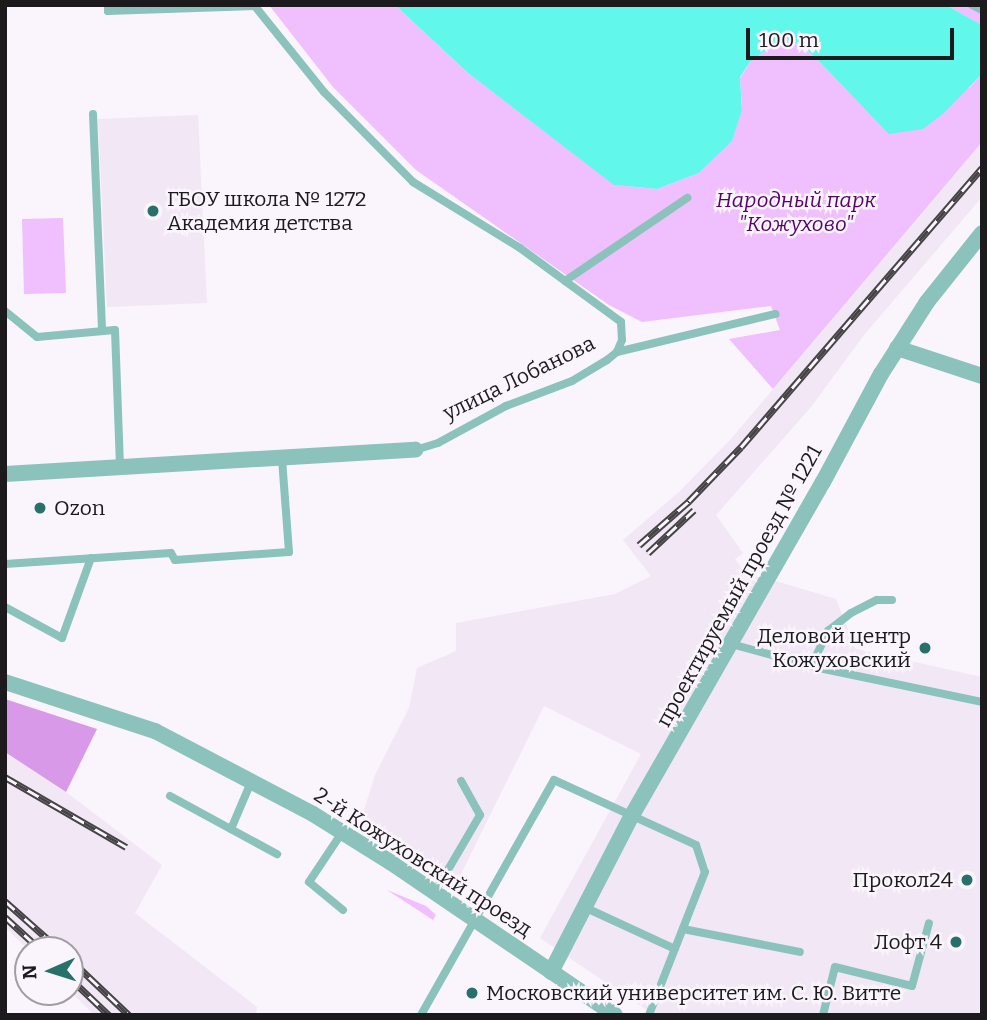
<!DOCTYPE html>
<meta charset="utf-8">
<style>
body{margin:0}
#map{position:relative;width:987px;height:1020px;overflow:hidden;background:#faf4fc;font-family:Bitter,serif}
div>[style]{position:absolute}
.built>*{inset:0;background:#f2e7f5}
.green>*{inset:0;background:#f0bffd}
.forest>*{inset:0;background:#d899e8}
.water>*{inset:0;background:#61f8eb}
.lane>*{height:8px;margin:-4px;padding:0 4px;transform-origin:4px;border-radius:4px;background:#8bc2bc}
.street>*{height:16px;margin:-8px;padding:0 8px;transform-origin:8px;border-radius:8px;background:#8bc2bc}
.rail>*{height:7px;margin-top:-3.5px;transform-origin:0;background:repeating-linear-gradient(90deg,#faf4fc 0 13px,#464346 0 26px);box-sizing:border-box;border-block:2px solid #464346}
.dots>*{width:19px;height:19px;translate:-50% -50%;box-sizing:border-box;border:4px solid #faf4fc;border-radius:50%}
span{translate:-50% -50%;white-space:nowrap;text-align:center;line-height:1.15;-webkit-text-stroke:5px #faf4fc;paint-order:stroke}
.poi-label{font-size:21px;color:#1c1a1c}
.left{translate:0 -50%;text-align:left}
.right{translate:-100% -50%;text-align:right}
.park-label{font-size:21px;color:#570368;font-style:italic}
.street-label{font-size:21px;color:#1c1a1c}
.frame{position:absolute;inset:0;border:7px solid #1c1a1c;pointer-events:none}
.north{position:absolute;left:14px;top:936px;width:70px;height:70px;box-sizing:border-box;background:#faf4fc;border:2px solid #a19da2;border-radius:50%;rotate:267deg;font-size:19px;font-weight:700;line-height:28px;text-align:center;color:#1c1a1c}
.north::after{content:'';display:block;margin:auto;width:24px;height:32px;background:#28716b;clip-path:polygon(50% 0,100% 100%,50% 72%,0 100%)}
.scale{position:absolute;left:746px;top:28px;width:208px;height:32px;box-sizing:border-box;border:4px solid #1c1a1c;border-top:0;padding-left:9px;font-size:21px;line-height:24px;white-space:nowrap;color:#1c1a1c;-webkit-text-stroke:5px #faf4fc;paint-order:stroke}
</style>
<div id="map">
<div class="built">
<i style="clip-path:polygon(198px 115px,207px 303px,107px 307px,98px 119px)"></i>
<i style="clip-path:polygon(982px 142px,982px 197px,864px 335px,811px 407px,716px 515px,743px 553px,735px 559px,745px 572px,836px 599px,856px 649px,982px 677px,982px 1015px,654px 1015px,540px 938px,641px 754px,544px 706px,454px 888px,445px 875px,361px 819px,375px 775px,409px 708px,417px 668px,456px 651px,456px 623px,615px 594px,651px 576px,623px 540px,679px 492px,731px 439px)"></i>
<i style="clip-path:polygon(5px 752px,66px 792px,162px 865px,135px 913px,257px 1007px,256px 1015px,94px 1015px,70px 991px,70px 950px,28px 950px,5px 927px)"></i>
</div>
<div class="green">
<i style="clip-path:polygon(269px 5px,395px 5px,468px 73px,615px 185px,657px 189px,699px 173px,732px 140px,742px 109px,740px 78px,750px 62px,783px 38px,801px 45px,816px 58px,889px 133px,970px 87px,982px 74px,982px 142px,773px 389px,729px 339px,780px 330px,771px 306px,642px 322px,609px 305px,416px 170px,333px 87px)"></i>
<i style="clip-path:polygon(946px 5px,982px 5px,982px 25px,980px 24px)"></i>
<i style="clip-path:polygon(63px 218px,66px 293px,24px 294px,22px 219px)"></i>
<i style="clip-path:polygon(387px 890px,426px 906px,436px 915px,433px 920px)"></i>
</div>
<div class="forest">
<i style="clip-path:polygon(5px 699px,97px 729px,66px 792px,5px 752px)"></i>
</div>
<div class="water">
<i style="clip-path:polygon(395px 5px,946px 5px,982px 25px,982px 74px,944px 113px,923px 129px,889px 134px,816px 58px,801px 45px,783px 38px,750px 62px,740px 77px,742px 110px,732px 141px,699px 173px,657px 189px,614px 185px,468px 73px)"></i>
</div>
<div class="lane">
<i style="left:108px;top:5px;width:6px;rotate:90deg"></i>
<i style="left:108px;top:11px;width:147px;rotate:-1.9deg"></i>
<i style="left:254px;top:5px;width:112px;rotate:51.2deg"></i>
<i style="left:324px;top:92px;width:127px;rotate:45.3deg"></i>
<i style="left:413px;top:182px;width:126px;rotate:31.7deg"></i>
<i style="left:520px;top:248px;width:125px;rotate:36.2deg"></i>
<i style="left:621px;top:322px;width:18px;rotate:87deg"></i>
<i style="left:622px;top:340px;width:13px;rotate:113deg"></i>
<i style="left:617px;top:352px;width:13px;rotate:141deg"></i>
<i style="left:607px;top:360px;width:41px;rotate:149deg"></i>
<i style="left:572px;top:381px;width:71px;rotate:159.3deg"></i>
<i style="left:506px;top:406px;width:77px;rotate:151.4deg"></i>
<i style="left:438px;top:443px;width:24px;rotate:163deg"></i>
<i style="left:972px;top:5px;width:11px;rotate:27deg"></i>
<i style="left:93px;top:114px;width:217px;rotate:87.6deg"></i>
<i style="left:565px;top:281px;width:148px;rotate:-34.2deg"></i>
<i style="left:5px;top:311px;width:41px;rotate:39.1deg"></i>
<i style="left:37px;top:337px;width:78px;rotate:-5.1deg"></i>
<i style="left:115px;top:330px;width:139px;rotate:87.9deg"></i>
<i style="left:617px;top:352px;width:163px;rotate:-13.5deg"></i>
<i style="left:5px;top:564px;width:166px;rotate:-3.8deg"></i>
<i style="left:171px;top:553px;width:8px;rotate:60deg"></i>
<i style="left:175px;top:560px;width:114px;rotate:-4deg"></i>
<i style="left:289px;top:552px;width:93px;rotate:-94.3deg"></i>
<i style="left:5px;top:607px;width:65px;rotate:28.5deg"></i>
<i style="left:62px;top:638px;width:85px;rotate:-70.1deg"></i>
<i style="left:731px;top:644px;width:96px;rotate:15deg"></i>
<i style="left:824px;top:669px;width:161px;rotate:11.8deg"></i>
<i style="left:812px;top:665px;width:38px;rotate:-65deg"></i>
<i style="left:828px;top:631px;width:29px;rotate:-38deg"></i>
<i style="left:851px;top:613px;width:29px;rotate:-27deg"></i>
<i style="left:877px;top:600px;width:15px"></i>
<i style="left:170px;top:796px;width:122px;rotate:28.5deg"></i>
<i style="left:231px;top:829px;width:51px;rotate:-66.9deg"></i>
<i style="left:435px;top:892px;width:89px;rotate:-59.7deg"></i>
<i style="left:480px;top:815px;width:39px;rotate:-119deg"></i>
<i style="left:584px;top:907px;width:100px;rotate:24.8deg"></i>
<i style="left:343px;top:910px;width:44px;rotate:-140.5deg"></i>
<i style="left:309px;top:882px;width:61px;rotate:-56.3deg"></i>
<i style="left:683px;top:929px;width:119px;rotate:11.1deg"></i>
<i style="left:421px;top:1015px;width:270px;rotate:-60.5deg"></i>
<i style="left:554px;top:780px;width:156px;rotate:24.6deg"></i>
<i style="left:696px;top:845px;width:28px;rotate:72deg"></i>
<i style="left:705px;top:872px;width:154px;rotate:111.4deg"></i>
<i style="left:823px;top:1015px;width:49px;rotate:-76deg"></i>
<i style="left:835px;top:967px;width:79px;rotate:13.9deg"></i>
<i style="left:912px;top:986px;width:65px;rotate:-74.9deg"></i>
</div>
<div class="street">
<i style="left:897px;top:348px;width:89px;rotate:18.2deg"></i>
<i style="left:5px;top:474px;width:411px;rotate:-3.4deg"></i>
<i style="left:5px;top:682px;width:158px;rotate:18.1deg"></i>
<i style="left:155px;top:731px;width:178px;rotate:27.7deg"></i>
<i style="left:313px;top:814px;width:91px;rotate:31.9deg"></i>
<i style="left:390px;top:862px;width:272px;rotate:34.2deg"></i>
<i style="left:551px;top:972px;width:174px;rotate:-62.7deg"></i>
<i style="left:631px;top:817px;width:386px;rotate:-60.2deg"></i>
<i style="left:823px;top:482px;width:123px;rotate:-61.8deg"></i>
<i style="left:881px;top:374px;width:85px;rotate:-57.4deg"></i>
<i style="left:927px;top:302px;width:88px;rotate:-51.4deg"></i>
</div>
<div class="rail">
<i style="left:639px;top:545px;width:67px;rotate:-41.3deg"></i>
<i style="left:689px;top:501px;width:75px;rotate:-46.1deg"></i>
<i style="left:741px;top:447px;width:369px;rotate:-49.2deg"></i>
<i style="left:648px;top:553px;width:63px;rotate:-43.1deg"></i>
<i style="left:5px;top:777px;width:140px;rotate:30deg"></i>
<i style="left:5px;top:901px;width:74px;rotate:41.7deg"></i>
<i style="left:5px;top:917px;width:49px;rotate:42.5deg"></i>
<i style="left:70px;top:959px;width:81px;rotate:43.5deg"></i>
<i style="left:70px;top:978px;width:54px;rotate:43.5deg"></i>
</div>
<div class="dots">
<i style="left:153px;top:211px;background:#28716b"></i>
<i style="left:40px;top:508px;background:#28716b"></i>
<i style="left:925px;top:648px;background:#28716b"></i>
<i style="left:967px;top:880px;background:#28716b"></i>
<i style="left:956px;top:942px;background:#28716b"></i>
<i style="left:472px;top:993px;background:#28716b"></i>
</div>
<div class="poi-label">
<span class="left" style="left:167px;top:211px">ГБОУ школа № 1272<br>Академия детства</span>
<span class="left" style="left:54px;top:508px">Ozon</span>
<span class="right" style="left:911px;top:648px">Деловой центр<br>Кожуховский</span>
<span class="right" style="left:953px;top:880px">Прокол24</span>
<span class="right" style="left:942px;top:942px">Лофт 4</span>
<span class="left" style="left:486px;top:993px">Московский университет им. С. Ю. Витте</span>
</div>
<div class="park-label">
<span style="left:796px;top:212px">Народный парк<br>"Кожухово"</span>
</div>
<div class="street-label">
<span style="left:519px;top:378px;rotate:-26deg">улица Лобанова</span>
<span style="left:739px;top:586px;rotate:-61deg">проектируемый проезд № 1221</span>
<span style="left:423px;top:862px;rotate:33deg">2-й Кожуховский проезд</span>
</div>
<div class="frame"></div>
<div class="north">N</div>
<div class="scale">100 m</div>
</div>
